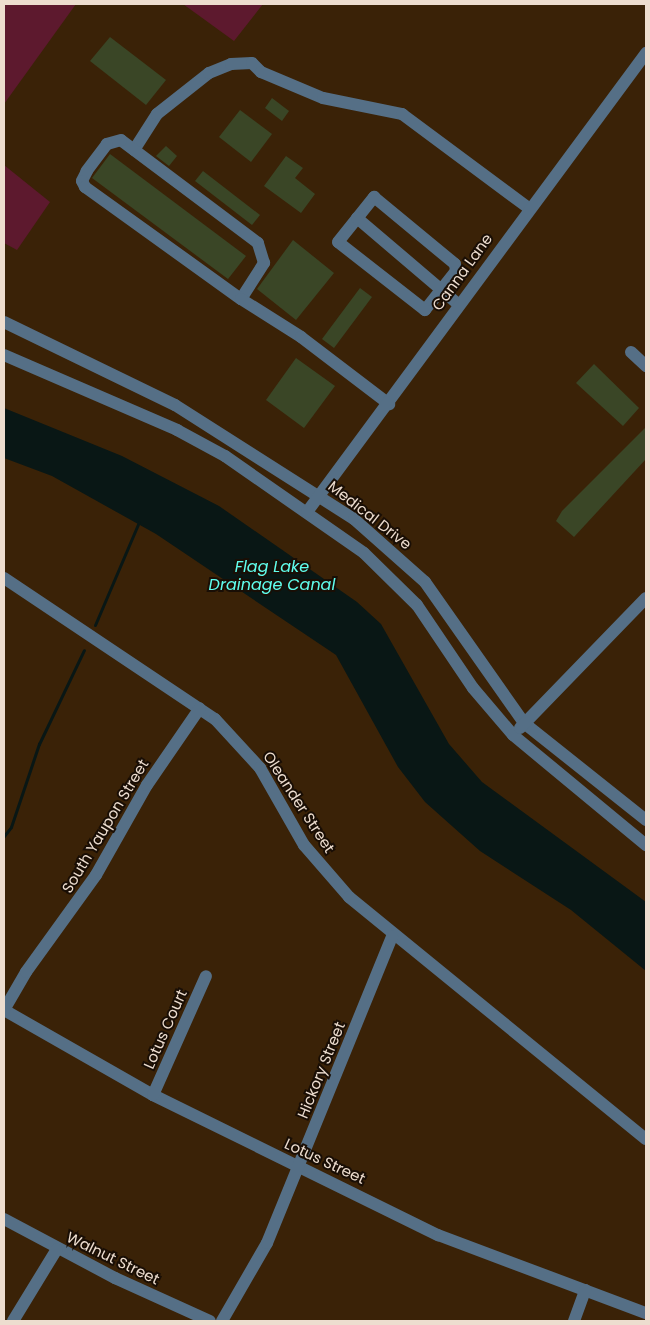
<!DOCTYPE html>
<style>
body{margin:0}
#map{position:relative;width:650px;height:1325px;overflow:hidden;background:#3a2207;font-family:Poppins,sans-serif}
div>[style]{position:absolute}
.green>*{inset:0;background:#5d192e}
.water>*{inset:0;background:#091715}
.stream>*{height:3px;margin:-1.5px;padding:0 1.5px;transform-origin:1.5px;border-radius:1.5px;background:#091715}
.building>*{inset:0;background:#3a4626}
.minor>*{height:12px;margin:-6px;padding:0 6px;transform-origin:6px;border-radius:6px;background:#556f86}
span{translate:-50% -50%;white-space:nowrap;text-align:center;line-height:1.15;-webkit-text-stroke:4px #190e05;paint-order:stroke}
.street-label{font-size:15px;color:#edddcf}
.water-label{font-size:16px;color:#60feee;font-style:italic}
.frame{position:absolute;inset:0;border:5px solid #edddcf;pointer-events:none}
</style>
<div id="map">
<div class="green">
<i style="clip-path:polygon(4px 4px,76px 4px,4px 104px)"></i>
<i style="clip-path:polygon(183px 4px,263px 4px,234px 41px)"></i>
<i style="clip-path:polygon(4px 165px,50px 202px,17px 250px,4px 243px)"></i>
</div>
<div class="water">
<i style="clip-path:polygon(4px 408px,122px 456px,219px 506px,357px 602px,381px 624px,449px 744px,482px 782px,646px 902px,646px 971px,571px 910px,480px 851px,425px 802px,398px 767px,336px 655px,156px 534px,52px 476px,4px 458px)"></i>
</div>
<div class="stream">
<i style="left:95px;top:625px;width:112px;rotate:-66.9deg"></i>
<i style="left:4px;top:836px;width:11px;rotate:-52deg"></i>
<i style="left:11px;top:827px;width:88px;rotate:-71.4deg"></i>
<i style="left:39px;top:744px;width:104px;rotate:-64.4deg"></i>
</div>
<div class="building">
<i style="clip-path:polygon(110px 37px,166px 80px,146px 105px,90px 61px)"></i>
<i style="clip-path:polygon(272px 98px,289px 111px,282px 121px,265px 108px)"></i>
<i style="clip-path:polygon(240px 110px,272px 134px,251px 162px,219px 137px)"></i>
<i style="clip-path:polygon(166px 146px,177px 156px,169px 166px,156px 156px)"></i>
<i style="clip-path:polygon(110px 154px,246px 256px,228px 279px,92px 178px)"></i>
<i style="clip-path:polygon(286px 156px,303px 168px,295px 178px,315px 194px,301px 213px,264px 186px)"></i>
<i style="clip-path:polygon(203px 171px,260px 215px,252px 225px,195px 181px)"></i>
<i style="clip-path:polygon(293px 240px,334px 273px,296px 320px,257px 289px)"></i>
<i style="clip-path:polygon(360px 288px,372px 297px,334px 348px,322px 339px)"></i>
<i style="clip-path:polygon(296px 358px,335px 386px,304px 428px,266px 400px)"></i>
<i style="clip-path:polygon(594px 364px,639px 408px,623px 426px,576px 383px)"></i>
<i style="clip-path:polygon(646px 427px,646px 459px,574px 537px,556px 521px,562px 511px)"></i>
</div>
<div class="minor">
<i style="left:134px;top:150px;width:43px;rotate:-57.4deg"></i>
<i style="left:157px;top:114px;width:66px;rotate:-38.3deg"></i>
<i style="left:209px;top:73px;width:24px;rotate:-22deg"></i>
<i style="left:231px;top:64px;width:21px;rotate:-3deg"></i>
<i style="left:252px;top:63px;width:13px;rotate:45deg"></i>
<i style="left:261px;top:72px;width:67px;rotate:22.8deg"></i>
<i style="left:323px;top:98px;width:81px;rotate:11.4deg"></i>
<i style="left:402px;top:114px;width:159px;rotate:36.6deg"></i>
<i style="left:374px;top:197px;width:105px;rotate:39.6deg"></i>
<i style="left:455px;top:264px;width:7px;rotate:82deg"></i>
<i style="left:456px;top:271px;width:50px;rotate:128.5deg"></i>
<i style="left:425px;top:310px;width:110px;rotate:-142deg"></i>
<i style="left:338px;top:242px;width:58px;rotate:-51.3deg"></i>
<i style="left:357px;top:218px;width:133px;rotate:40.4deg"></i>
<i style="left:241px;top:299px;width:43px;rotate:-57.4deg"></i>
<i style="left:264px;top:263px;width:21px;rotate:-107deg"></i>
<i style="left:258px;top:243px;width:171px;rotate:-143.1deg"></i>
<i style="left:121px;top:140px;width:15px;rotate:164deg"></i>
<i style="left:107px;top:144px;width:34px;rotate:127deg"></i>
<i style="left:87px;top:171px;width:11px;rotate:117deg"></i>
<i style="left:82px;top:181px;width:7px;rotate:63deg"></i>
<i style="left:85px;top:187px;width:192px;rotate:35.7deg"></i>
<i style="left:241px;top:299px;width:71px;rotate:32.3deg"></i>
<i style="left:301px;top:337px;width:111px;rotate:37.3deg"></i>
<i style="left:4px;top:322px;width:190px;rotate:25.9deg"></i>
<i style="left:175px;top:405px;width:212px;rotate:32.5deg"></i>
<i style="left:354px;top:519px;width:95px;rotate:41.6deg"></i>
<i style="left:425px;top:582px;width:172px;rotate:54.9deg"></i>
<i style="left:524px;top:723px;width:156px;rotate:38.5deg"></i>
<i style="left:631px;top:352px;width:21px;rotate:43deg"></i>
<i style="left:4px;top:355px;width:189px;rotate:23.4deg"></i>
<i style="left:177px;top:430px;width:55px;rotate:28.4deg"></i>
<i style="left:225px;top:456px;width:169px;rotate:34.9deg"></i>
<i style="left:364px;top:553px;width:74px;rotate:44.5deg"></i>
<i style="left:417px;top:605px;width:100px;rotate:56deg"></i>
<i style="left:473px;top:688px;width:62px;rotate:49.6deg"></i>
<i style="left:513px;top:735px;width:173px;rotate:39.6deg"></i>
<i style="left:307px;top:512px;width:571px;rotate:-53.55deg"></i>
<i style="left:4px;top:578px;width:254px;rotate:33.8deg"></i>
<i style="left:215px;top:719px;width:67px;rotate:47.4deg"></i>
<i style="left:260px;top:768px;width:89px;rotate:60.3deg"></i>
<i style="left:304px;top:845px;width:69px;rotate:49.1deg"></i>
<i style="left:349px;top:897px;width:383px;rotate:39.2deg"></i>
<i style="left:520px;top:728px;width:181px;rotate:-45.9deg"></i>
<i style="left:4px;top:1010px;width:172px;rotate:29.7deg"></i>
<i style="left:153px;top:1095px;width:318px;rotate:26.2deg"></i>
<i style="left:438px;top:1235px;width:222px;rotate:20.6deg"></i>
<i style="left:4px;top:1010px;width:44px;rotate:-59.9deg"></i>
<i style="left:26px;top:972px;width:120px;rotate:-54.2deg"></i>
<i style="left:96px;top:875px;width:103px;rotate:-60.5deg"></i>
<i style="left:147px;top:785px;width:93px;rotate:-55.5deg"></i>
<i style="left:153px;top:1095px;width:130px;rotate:-66deg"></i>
<i style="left:4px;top:1219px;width:126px;rotate:28deg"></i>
<i style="left:115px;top:1278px;width:104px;rotate:24.4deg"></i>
<i style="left:13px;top:1321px;width:84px;rotate:-58.6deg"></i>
<i style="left:222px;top:1321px;width:90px;rotate:-60deg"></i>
<i style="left:267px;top:1243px;width:331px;rotate:-67.8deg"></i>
<i style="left:574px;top:1321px;width:33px;rotate:-70deg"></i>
</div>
<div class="street-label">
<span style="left:462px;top:272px;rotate:-54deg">Canna Lane</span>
<span style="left:370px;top:515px;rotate:38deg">Medical Drive</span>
<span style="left:299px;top:802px;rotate:57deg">Oleander Street</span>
<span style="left:105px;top:826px;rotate:-59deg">South Yaupon Street</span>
<span style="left:165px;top:1029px;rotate:-66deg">Lotus Court</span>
<span style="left:321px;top:1070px;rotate:-68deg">Hickory Street</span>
<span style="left:325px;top:1161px;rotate:25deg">Lotus Street</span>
<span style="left:113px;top:1258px;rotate:26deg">Walnut Street</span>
</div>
<div class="water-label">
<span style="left:272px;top:576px">Flag Lake<br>Drainage Canal</span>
</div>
<div class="frame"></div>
</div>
